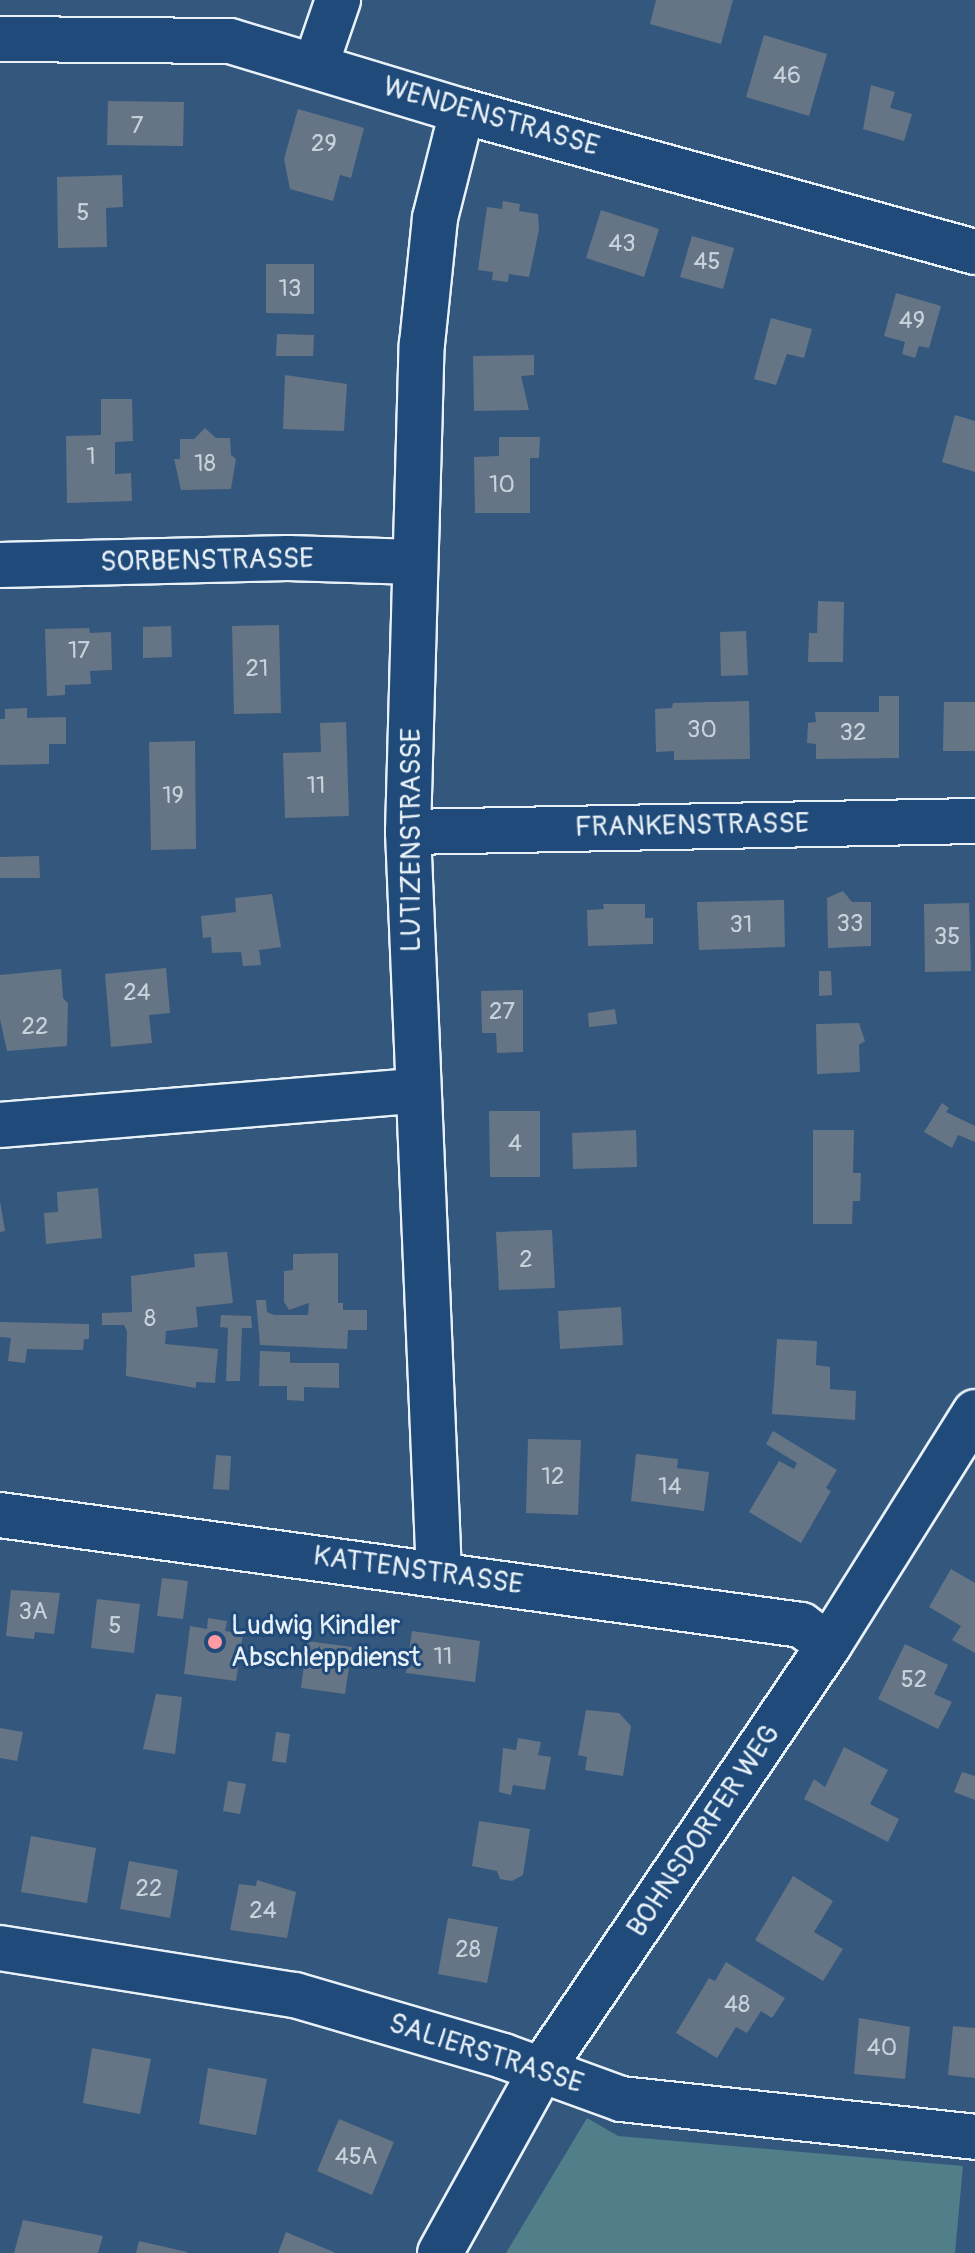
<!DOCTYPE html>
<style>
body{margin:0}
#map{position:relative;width:975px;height:2253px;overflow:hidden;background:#34577d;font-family:Pangolin,sans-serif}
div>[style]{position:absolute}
.green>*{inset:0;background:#517f89}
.building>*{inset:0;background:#657585}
.roads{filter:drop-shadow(2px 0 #e8f1f8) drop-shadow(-2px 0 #e8f1f8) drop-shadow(0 2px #e8f1f8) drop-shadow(0 -2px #e8f1f8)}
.minor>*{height:44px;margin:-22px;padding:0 22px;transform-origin:22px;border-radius:22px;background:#1f4a7a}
.dots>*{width:22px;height:22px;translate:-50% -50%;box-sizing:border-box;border:4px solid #1f4a7a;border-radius:50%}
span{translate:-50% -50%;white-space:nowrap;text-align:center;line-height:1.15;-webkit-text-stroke:6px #1f4a7a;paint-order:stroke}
.number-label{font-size:24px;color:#c7d2db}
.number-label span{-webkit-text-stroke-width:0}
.street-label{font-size:28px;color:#e8f1f8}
.poi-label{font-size:28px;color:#e8f1f8}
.left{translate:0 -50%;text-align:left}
</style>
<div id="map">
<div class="green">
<i style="clip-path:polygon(587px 2118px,618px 2136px,963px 2166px,955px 2253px,506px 2253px)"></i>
</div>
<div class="building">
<i style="clip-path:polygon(656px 0,733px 0,721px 44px,650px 24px)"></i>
<i style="clip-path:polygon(764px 35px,827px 54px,809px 116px,746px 97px)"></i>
<i style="clip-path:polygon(871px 85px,895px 92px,890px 108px,912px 114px,904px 141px,863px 129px)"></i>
<i style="clip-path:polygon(108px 101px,184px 102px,183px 146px,107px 145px)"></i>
<i style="clip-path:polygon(298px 109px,364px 128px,351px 178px,340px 175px,333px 201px,290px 189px,284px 159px)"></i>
<i style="clip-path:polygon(122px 175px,123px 207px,106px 208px,107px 247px,58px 248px,57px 177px)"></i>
<i style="clip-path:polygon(503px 201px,520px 204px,519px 211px,538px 214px,539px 230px,529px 277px,509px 274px,508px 282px,492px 280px,493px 272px,478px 270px,487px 207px,502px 209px)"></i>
<i style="clip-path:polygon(601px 210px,659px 229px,644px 277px,586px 258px)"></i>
<i style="clip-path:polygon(692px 236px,734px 248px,723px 289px,680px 277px)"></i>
<i style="clip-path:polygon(266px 264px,314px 264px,314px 314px,266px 313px)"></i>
<i style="clip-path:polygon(896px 293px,941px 306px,929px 348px,919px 346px,915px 358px,902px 354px,905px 342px,884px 336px)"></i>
<i style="clip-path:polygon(771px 318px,812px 329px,804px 358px,787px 354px,776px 385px,754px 379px)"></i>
<i style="clip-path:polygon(277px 334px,314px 335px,313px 356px,276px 356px)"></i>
<i style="clip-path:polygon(534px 355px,534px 375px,521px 376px,529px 410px,474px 411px,473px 356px)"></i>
<i style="clip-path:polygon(285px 375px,347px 384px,344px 431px,283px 429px)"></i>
<i style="clip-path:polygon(101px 399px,132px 399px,133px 441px,115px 442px,115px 474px,131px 473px,132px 501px,67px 503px,66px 436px,101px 435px)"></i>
<i style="clip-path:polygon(955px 415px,975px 421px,975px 472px,942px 462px)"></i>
<i style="clip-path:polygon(205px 428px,216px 438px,230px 438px,231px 455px,236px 459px,231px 489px,181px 490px,174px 459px,180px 459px,180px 439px,194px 439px)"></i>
<i style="clip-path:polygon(499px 437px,540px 437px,539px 458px,530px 458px,530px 513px,475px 513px,474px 457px,499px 456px)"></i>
<i style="clip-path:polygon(818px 601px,844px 602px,843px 662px,808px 662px,809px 633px,817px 633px)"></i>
<i style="clip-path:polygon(279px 625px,281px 713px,234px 714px,232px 626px)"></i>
<i style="clip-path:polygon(171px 626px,172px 657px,143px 658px,143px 627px)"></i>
<i style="clip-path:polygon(89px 628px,90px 633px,111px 632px,112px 670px,90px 671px,91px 684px,65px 685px,65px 695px,47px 696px,45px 629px)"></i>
<i style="clip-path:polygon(746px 631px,748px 675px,721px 676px,720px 632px)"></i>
<i style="clip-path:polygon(879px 696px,899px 696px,899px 758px,816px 759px,816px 744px,807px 743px,808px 723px,816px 722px,815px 712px,879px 712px)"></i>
<i style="clip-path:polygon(749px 701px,750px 759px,674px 760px,674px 751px,656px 752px,655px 709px,672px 708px,673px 703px)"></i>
<i style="clip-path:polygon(944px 702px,975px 702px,975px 751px,943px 751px)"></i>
<i style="clip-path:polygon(27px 708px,27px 718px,66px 717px,66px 744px,49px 744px,49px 764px,0 765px,0 719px,5px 719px,5px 709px)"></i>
<i style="clip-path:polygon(346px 722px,349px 816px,285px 818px,283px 753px,321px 752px,320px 723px)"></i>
<i style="clip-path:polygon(195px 741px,196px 849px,151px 850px,149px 742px)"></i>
<i style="clip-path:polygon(39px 856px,40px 878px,0 878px,0 857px)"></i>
<i style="clip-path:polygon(843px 891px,852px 902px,871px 902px,871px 946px,828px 948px,827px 898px)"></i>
<i style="clip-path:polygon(272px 894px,281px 947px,259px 950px,261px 965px,243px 966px,241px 952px,212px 953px,211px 937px,203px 938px,201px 916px,236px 912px,235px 898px)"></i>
<i style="clip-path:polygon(784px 900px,785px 947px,699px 950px,697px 902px)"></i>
<i style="clip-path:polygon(969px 903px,971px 971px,925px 972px,924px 904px)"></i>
<i style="clip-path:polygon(603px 904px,645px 904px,645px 918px,653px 918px,653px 944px,588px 946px,587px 910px,604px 909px)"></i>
<i style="clip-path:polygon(166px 968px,170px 1013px,149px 1015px,152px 1043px,111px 1047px,105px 974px)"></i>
<i style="clip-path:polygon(61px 969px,63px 998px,68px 1003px,67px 1046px,7px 1051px,0 1019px,0 975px)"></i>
<i style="clip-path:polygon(819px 971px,831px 971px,832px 995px,819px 996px)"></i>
<i style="clip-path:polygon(523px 990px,523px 1052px,497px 1053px,496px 1033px,482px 1033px,481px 991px)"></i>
<i style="clip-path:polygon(615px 1009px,617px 1024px,589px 1027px,588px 1013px)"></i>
<i style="clip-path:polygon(859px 1023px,865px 1041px,859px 1045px,860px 1072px,817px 1074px,816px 1024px)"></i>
<i style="clip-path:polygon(942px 1103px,949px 1108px,946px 1112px,975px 1126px,975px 1142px,958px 1135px,952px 1148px,924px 1132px)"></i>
<i style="clip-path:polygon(489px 1111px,540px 1111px,540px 1177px,490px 1177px)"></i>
<i style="clip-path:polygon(636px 1130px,637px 1167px,573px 1169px,572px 1133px)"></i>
<i style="clip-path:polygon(813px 1130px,854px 1130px,853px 1173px,861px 1173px,860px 1201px,853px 1201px,852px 1224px,813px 1224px)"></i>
<i style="clip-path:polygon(98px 1188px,102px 1238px,46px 1244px,44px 1213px,58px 1212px,57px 1192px)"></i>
<i style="clip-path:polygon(0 1201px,5px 1231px,0 1232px)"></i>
<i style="clip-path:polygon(552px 1230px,555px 1288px,499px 1290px,496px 1232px)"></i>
<i style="clip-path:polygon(227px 1252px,233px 1303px,196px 1307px,198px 1327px,166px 1331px,165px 1344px,218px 1349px,215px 1383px,196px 1382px,196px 1388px,126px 1376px,127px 1331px,124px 1325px,102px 1325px,102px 1313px,132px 1312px,131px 1276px,195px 1267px,194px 1254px)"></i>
<i style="clip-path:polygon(338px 1253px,338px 1303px,343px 1303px,343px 1310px,367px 1310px,367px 1330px,348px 1330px,347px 1349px,260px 1345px,256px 1300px,266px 1300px,267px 1312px,274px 1315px,308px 1315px,309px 1303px,289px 1310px,284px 1302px,284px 1271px,293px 1270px,293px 1254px)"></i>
<i style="clip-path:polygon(621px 1307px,623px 1345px,560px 1349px,558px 1311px)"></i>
<i style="clip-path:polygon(221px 1315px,251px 1316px,252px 1328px,242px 1328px,240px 1381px,226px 1381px,228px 1328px,220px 1327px)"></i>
<i style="clip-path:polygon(0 1322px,89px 1324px,89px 1339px,84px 1339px,83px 1350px,27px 1349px,25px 1363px,8px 1361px,11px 1338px,0 1337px)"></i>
<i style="clip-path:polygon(777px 1339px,817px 1341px,816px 1365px,830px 1367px,830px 1389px,856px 1391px,855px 1420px,772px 1414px)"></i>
<i style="clip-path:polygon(260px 1351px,290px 1352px,290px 1363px,339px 1363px,339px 1388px,304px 1387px,304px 1401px,287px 1400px,287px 1386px,259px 1386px)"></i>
<i style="clip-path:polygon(773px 1431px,837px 1470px,826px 1488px,831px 1491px,801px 1543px,749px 1512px,779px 1461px,794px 1469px,797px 1463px,766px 1444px)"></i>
<i style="clip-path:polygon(528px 1439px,581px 1440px,578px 1515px,526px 1513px)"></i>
<i style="clip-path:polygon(636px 1454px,678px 1459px,677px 1468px,709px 1472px,704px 1511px,631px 1501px)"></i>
<i style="clip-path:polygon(216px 1455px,231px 1456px,229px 1490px,213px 1489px)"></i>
<i style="clip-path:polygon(951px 1569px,975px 1583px,975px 1653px,952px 1640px,961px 1626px,929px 1607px)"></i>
<i style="clip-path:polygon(162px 1578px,188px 1581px,183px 1619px,157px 1616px)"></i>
<i style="clip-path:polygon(11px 1590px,60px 1593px,54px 1634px,35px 1632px,34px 1639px,6px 1636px)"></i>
<i style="clip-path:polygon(97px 1599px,140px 1604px,134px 1653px,91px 1648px)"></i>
<i style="clip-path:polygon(208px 1618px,227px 1621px,225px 1631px,243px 1634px,236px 1681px,184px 1674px,190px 1626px,207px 1629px)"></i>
<i style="clip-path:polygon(412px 1631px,480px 1641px,475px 1682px,406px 1673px)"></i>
<i style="clip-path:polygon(307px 1641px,352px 1647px,345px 1694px,301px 1688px)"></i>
<i style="clip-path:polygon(905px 1644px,948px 1665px,934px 1694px,952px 1702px,938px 1729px,878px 1699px)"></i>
<i style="clip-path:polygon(156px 1694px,182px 1697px,175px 1754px,143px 1749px)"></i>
<i style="clip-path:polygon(586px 1710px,619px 1713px,631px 1726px,623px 1776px,585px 1770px,587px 1757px,578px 1755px)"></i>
<i style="clip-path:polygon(0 1728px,23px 1732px,17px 1761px,0 1758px)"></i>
<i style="clip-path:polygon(276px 1732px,290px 1734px,286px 1763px,272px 1761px)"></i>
<i style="clip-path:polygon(518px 1738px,541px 1742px,538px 1755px,551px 1757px,545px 1790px,513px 1785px,511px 1795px,499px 1792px,503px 1748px,516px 1750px)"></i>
<i style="clip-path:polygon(844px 1747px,888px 1770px,870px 1804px,899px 1819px,888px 1842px,804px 1799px,814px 1779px,825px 1787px)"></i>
<i style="clip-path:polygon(962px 1772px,975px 1776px,975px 1800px,954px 1792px)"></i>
<i style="clip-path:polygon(228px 1781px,246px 1784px,240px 1814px,223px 1811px)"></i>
<i style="clip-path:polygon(479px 1821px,530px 1829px,523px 1875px,512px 1881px,500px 1879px,497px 1871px,472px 1866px)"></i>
<i style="clip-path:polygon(31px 1836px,96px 1848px,87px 1903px,21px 1892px)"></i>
<i style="clip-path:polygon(129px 1861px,178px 1870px,170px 1918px,120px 1909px)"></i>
<i style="clip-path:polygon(793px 1876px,833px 1901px,814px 1932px,843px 1949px,823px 1981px,755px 1940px)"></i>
<i style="clip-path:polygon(257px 1880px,296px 1892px,287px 1938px,230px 1930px,239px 1884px,256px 1886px)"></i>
<i style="clip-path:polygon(448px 1918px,498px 1927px,487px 1983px,438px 1974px)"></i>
<i style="clip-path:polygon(726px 1962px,785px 1998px,772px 2018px,761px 2011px,747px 2033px,736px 2027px,717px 2058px,676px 2033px,709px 1978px,715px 1981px)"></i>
<i style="clip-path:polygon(859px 2018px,910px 2027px,905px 2079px,854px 2074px)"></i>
<i style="clip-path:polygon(953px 2026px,975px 2028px,975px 2078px,948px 2075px)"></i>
<i style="clip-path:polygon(92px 2048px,151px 2059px,140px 2114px,83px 2103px)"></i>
<i style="clip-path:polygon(208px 2068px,267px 2079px,256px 2135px,199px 2124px)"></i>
<i style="clip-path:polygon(339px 2119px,394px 2142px,372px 2195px,317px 2171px)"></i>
<i style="clip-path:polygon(23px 2220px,103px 2236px,98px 2253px,14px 2253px)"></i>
<i style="clip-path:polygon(286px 2232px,336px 2253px,278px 2253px)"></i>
<i style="clip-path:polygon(139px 2241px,187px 2252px,187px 2253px,136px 2253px)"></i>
</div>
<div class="roads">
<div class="minor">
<i style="left:0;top:39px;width:230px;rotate:0.5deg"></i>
<i style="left:230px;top:41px;width:242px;rotate:16.8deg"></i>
<i style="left:462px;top:111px;width:532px;rotate:15.37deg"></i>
<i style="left:316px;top:64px;width:68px;rotate:-71deg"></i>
<i style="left:0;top:565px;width:288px;rotate:-1.4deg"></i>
<i style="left:288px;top:558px;width:127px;rotate:1.8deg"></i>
<i style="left:408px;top:832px;width:567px;rotate:-1.11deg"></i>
<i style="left:0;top:1125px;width:418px;rotate:-4.7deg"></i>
<i style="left:0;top:1515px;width:809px;rotate:7.82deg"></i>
<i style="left:801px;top:1625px;width:34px;rotate:36deg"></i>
<i style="left:439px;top:1574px;width:743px;rotate:-92.39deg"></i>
<i style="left:408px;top:832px;width:488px;rotate:-88.4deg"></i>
<i style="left:422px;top:344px;width:127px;rotate:-84.1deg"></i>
<i style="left:435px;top:218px;width:110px;rotate:-75.8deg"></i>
<i style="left:0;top:1948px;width:299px;rotate:9.1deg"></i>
<i style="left:295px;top:1995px;width:217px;rotate:16.3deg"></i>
<i style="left:503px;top:2056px;width:126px;rotate:20deg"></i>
<i style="left:621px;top:2099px;width:356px;rotate:6.1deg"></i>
<i style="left:440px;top:2253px;width:210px;rotate:-61deg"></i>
<i style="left:542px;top:2069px;width:512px;rotate:-55.91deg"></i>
<i style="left:829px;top:1645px;width:275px;rotate:-57.9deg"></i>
</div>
</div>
<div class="dots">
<i style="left:215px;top:1642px;background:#ff9aa2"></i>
</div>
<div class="number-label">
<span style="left:787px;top:76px">46</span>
<span style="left:137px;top:126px">7</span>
<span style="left:324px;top:144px">29</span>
<span style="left:83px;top:213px">5</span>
<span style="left:622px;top:244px">43</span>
<span style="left:707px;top:262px">45</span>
<span style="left:290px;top:289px">13</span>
<span style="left:912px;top:321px">49</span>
<span style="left:91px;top:457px">1</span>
<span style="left:205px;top:464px">18</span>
<span style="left:502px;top:485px">10</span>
<span style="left:79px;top:651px">17</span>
<span style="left:257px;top:669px">21</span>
<span style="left:702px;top:730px">30</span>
<span style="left:853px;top:733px">32</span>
<span style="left:316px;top:786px">11</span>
<span style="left:173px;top:796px">19</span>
<span style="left:850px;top:924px">33</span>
<span style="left:741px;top:925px">31</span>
<span style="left:947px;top:937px">35</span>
<span style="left:137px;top:993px">24</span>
<span style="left:502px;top:1012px">27</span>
<span style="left:35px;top:1027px">22</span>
<span style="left:515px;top:1144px">4</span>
<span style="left:526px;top:1260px">2</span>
<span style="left:150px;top:1319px">8</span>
<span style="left:553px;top:1477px">12</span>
<span style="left:670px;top:1487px">14</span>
<span style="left:33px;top:1612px">3A</span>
<span style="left:115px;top:1626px">5</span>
<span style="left:443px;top:1657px">11</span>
<span style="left:914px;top:1680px">52</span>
<span style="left:149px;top:1889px">22</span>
<span style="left:263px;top:1911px">24</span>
<span style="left:468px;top:1950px">28</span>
<span style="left:737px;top:2005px">48</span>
<span style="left:882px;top:2048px">40</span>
<span style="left:356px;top:2157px">45A</span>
</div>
<div class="street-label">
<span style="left:491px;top:117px;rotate:16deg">WENDENSTRASSE</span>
<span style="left:207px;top:561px;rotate:-1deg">SORBENSTRASSE</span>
<span style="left:692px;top:826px;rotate:-1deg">FRANKENSTRASSE</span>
<span style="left:412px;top:840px;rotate:-90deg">LUTIZENSTRASSE</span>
<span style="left:418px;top:1571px;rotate:8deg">KATTENSTRASSE</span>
<span style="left:704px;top:1831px;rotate:-56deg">BOHNSDORFER WEG</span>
<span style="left:486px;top:2054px;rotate:18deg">SALIERSTRASSE</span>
</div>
<div class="poi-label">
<span class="left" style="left:231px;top:1642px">Ludwig Kindler<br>Abschleppdienst</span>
</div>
</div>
